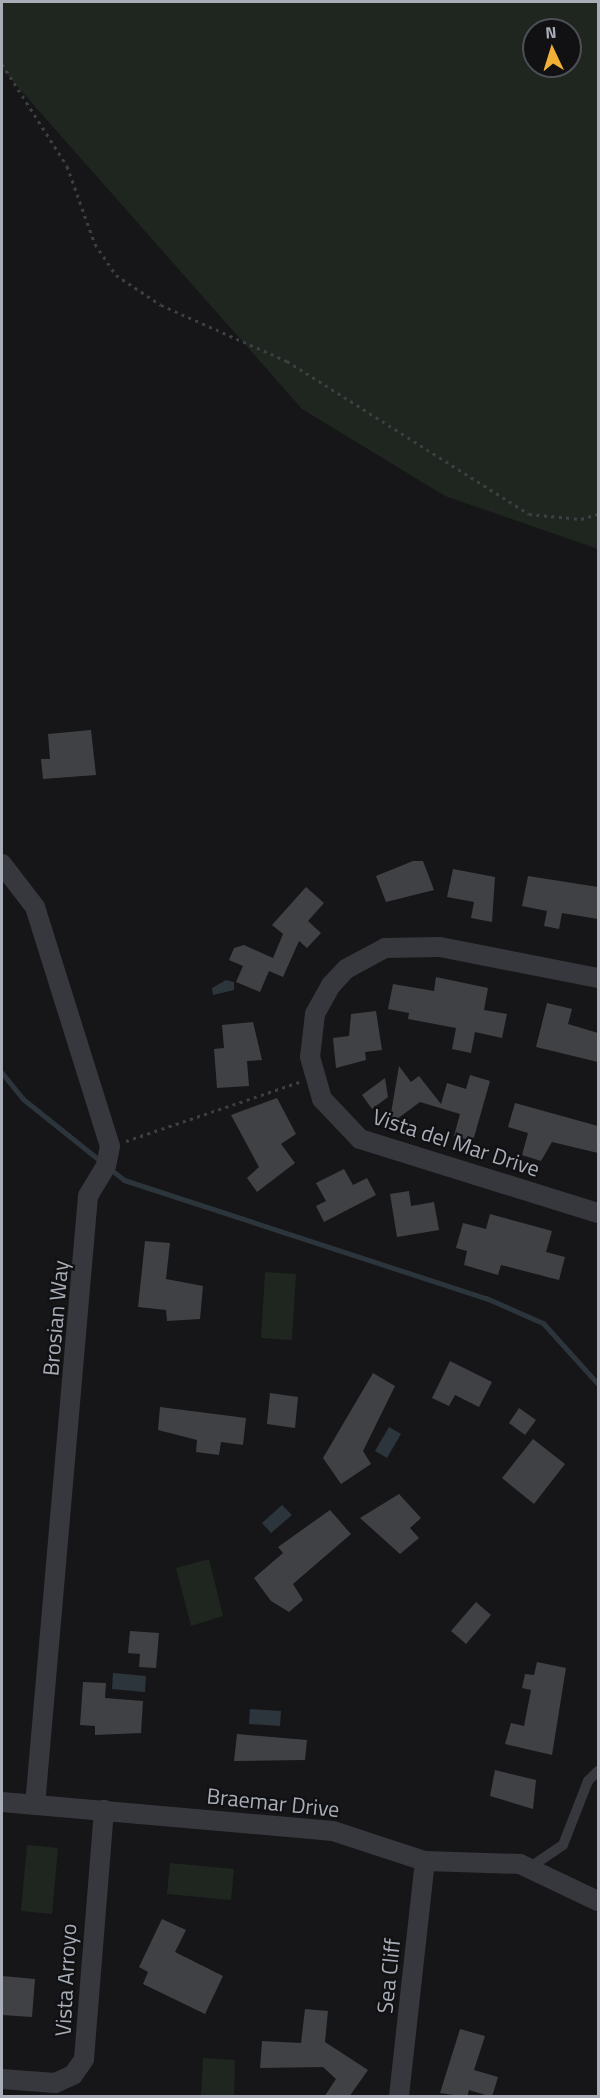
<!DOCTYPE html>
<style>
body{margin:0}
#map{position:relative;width:600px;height:2098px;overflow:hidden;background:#161618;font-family:"Titillium Web",sans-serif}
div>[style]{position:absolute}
.green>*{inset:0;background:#1e261f}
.water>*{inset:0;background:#2c353c}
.stream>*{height:5px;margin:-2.5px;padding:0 2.5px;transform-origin:2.5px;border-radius:2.5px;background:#2c353c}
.building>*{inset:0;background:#404145}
.path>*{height:3px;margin-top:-1.5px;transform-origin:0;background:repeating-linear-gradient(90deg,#3d3f44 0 3px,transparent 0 7.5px)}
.service>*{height:10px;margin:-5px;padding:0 5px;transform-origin:5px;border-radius:5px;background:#37383d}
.minor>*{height:20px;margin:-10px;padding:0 10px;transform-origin:10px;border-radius:10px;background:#37383d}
span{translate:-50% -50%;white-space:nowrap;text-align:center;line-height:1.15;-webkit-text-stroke:4.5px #111113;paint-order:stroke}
.street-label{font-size:22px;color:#a8adb8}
.frame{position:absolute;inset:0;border:3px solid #a8adb8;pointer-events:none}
.north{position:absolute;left:522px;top:18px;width:60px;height:60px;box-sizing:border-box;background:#111113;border:2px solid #4d4f55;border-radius:50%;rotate:356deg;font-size:16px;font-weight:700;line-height:24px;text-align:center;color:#a8adb8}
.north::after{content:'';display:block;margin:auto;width:21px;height:27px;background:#f2b134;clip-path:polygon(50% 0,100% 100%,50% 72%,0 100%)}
</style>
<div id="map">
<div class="green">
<i style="clip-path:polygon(evenodd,2px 2px,598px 2px,598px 549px,445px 496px,302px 409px,2px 69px,2px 2px,534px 30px,570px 30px,570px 66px,534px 66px,534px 30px)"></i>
<i style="clip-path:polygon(265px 1272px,296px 1274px,292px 1340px,261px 1338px)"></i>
<i style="clip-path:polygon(209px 1559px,223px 1616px,191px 1626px,176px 1568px)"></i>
<i style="clip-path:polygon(27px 1845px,58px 1848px,52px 1914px,21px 1911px)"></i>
<i style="clip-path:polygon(170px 1863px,234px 1869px,231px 1900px,167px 1894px)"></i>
<i style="clip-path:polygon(203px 2058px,235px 2060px,234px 2096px,201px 2096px)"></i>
</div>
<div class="water">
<i style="clip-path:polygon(226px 980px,234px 982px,234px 990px,213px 995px,212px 988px)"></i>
<i style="clip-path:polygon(389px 1427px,401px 1434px,387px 1458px,375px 1451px)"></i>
<i style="clip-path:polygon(282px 1505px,292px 1515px,271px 1533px,262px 1523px)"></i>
<i style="clip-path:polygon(113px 1673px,146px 1676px,145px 1692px,112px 1689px)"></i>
<i style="clip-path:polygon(250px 1709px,281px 1711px,280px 1726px,249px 1724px)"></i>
</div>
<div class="stream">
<i style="left:2px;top:1073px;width:33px;rotate:51deg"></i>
<i style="left:23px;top:1099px;width:102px;rotate:38.7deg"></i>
<i style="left:110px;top:1169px;width:18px;rotate:38deg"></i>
<i style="left:124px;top:1180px;width:381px;rotate:18.1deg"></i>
<i style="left:486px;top:1298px;width:62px;rotate:23.7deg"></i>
<i style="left:543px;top:1323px;width:82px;rotate:48deg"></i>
</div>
<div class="building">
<i style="clip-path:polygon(91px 730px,96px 775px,43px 779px,41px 759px,50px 759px,48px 734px)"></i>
<i style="clip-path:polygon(413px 861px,423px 861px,434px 890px,386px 902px,376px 876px)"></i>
<i style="clip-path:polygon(453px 869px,495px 877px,492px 922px,471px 918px,474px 902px,447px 897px)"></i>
<i style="clip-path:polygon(528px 876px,598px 887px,598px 919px,562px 913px,559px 929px,544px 926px,547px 911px,522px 906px)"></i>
<i style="clip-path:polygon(306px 887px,324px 903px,308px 921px,321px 933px,307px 948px,299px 941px,283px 977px,269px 971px,260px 992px,236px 982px,243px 966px,229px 960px,234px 948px,244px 945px,273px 958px,283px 934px,272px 925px)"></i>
<i style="clip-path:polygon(436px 977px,488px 988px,484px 1010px,507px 1014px,502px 1038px,475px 1032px,471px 1053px,452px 1049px,456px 1028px,408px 1019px,409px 1013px,388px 1009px,393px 984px,434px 991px)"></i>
<i style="clip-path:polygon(547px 1003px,572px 1009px,568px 1024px,598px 1033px,598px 1062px,536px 1047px)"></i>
<i style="clip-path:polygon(376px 1011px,382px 1050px,365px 1052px,366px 1060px,336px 1068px,333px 1038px,349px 1036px,351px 1014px)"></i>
<i style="clip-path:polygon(253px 1022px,262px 1060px,247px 1061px,249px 1086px,217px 1088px,214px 1049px,224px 1048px,222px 1025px)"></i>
<i style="clip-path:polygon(399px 1066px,411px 1082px,419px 1076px,441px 1104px,447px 1083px,466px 1089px,470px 1075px,490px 1081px,473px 1141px,454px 1136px,460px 1114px,420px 1102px,389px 1125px)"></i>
<i style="clip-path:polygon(385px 1078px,388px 1097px,372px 1109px,362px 1095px)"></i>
<i style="clip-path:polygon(277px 1098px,296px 1134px,281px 1144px,295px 1163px,257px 1192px,247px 1178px,259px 1167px,231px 1115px)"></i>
<i style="clip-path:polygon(515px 1103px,598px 1126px,598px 1153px,552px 1142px,541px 1161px,522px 1155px,528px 1133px,508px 1127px)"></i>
<i style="clip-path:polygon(344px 1169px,353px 1185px,367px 1178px,376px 1195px,324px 1222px,316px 1206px,326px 1201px,316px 1183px)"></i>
<i style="clip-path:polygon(409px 1191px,411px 1206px,434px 1202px,439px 1230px,397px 1237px,390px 1194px)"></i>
<i style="clip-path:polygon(490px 1214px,552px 1231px,546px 1252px,565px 1257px,559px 1280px,501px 1265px,498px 1275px,464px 1265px,467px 1251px,456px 1248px,463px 1223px,486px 1229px)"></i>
<i style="clip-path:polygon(145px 1241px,170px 1243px,166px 1279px,203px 1286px,200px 1319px,167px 1321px,166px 1310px,138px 1307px)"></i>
<i style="clip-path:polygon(450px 1361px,492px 1382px,479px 1407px,455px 1395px,449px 1406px,432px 1398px)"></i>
<i style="clip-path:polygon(373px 1373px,395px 1386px,363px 1451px,371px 1464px,341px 1484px,323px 1458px)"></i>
<i style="clip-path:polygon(270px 1393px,298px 1397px,295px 1428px,267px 1424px)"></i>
<i style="clip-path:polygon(160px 1407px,246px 1418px,243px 1445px,221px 1442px,219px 1455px,196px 1452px,197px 1440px,158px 1430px)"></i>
<i style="clip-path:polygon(519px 1408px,536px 1420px,525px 1435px,509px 1423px)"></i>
<i style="clip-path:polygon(533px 1439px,565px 1464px,534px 1504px,502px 1478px)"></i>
<i style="clip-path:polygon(399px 1494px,421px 1518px,410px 1528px,419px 1538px,400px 1554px,360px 1518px)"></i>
<i style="clip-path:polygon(330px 1510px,351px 1534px,293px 1584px,303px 1600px,289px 1612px,271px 1601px,254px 1578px,283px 1553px,278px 1547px)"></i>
<i style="clip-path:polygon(476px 1602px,491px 1615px,466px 1644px,451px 1631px)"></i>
<i style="clip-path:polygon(130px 1631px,159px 1633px,156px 1668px,139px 1667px,140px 1654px,128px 1653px)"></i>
<i style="clip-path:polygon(537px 1662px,566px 1668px,552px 1755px,505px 1744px,511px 1723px,524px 1726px,531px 1690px,522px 1688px,525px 1674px,534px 1675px)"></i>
<i style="clip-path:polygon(83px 1682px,106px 1683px,105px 1698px,143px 1701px,141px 1733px,95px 1735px,95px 1726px,80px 1725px)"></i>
<i style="clip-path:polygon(237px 1734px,307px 1740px,305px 1760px,234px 1761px)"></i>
<i style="clip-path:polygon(495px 1770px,536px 1780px,533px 1809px,490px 1796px)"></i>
<i style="clip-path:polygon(162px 1919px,186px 1930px,175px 1952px,223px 1976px,205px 2014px,143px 1984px,148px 1972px,139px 1967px)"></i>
<i style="clip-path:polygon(2px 1976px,35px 1979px,32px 2017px,2px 2015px)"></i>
<i style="clip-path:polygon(305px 2009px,328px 2011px,325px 2042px,368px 2070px,349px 2097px,324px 2097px,336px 2079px,323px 2067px,260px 2068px,262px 2041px,301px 2043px)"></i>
<i style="clip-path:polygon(460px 2029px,485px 2036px,474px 2070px,498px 2077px,492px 2097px,469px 2090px,467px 2097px,440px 2093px)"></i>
</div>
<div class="path">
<i style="left:2px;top:64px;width:121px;rotate:57.5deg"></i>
<i style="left:67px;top:166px;width:83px;rotate:70.3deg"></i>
<i style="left:95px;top:244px;width:37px;rotate:56deg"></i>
<i style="left:116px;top:275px;width:54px;rotate:33.7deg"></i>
<i style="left:161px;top:305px;width:138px;rotate:24deg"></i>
<i style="left:287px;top:361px;width:286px;rotate:32.3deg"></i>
<i style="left:529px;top:514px;width:52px;rotate:5.5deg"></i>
<i style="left:581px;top:519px;width:18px;rotate:-16deg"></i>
<i style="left:126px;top:1141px;width:183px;rotate:-18.8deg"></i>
</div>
<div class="service">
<i style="left:529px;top:1868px;width:41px;rotate:-34.1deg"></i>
<i style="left:563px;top:1845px;width:69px;rotate:-68.7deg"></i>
<i style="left:588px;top:1781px;width:14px;rotate:-45deg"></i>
</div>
<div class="minor">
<i style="left:2px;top:864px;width:54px;rotate:52.5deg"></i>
<i style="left:35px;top:907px;width:250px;rotate:72.6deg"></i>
<i style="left:110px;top:1146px;width:20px;rotate:101deg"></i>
<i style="left:106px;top:1166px;width:35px;rotate:121deg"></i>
<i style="left:88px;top:1196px;width:611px;rotate:94.97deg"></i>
<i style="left:598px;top:978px;width:161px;rotate:-168.9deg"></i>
<i style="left:440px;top:947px;width:55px;rotate:179deg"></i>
<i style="left:385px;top:948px;width:44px;rotate:151.7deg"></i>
<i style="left:346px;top:969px;width:22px;rotate:133deg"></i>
<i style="left:331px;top:985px;width:33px;rotate:119deg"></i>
<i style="left:315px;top:1014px;width:43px;rotate:96.6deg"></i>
<i style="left:310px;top:1057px;width:44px;rotate:74.1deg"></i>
<i style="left:322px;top:1099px;width:55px;rotate:46.5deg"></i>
<i style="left:360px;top:1139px;width:249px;rotate:17.3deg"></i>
<i style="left:2px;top:1802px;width:332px;rotate:5deg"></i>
<i style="left:333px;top:1831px;width:97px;rotate:18.1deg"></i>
<i style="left:425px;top:1861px;width:95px;rotate:1.8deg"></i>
<i style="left:520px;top:1864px;width:86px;rotate:25.4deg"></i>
<i style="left:2px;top:2079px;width:53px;rotate:4.3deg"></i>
<i style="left:55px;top:2083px;width:20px;rotate:-24deg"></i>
<i style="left:73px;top:2075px;width:19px;rotate:-55deg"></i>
<i style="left:84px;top:2059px;width:250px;rotate:-85.4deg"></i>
<i style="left:399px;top:2096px;width:236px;rotate:-83.7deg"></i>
</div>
<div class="street-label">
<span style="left:456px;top:1143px;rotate:18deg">Vista del Mar Drive</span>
<span style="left:56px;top:1318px;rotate:-85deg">Brosian Way</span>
<span style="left:273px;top:1803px;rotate:6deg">Braemar Drive</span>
<span style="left:389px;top:1976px;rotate:-84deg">Sea Cliff</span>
<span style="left:66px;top:1980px;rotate:-87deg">Vista Arroyo</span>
</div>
<div class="frame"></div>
<div class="north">N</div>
</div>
